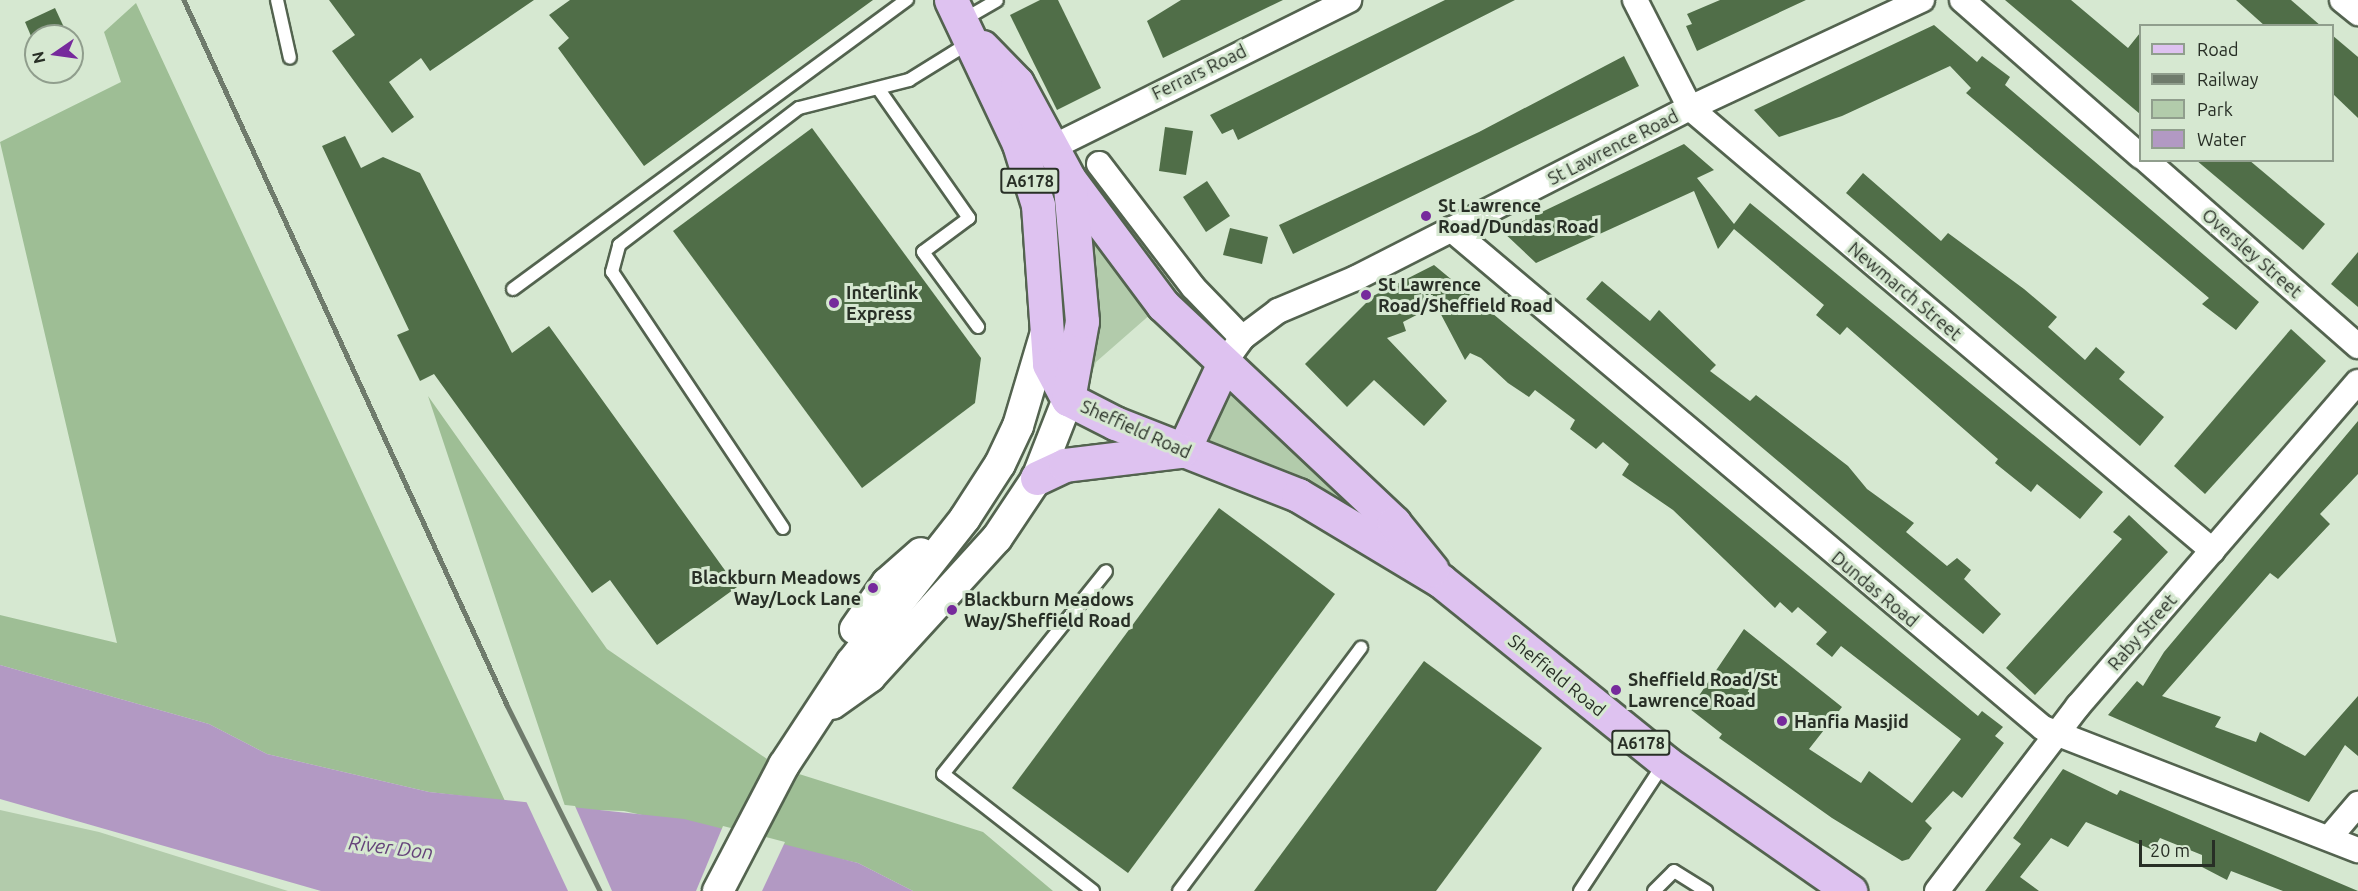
<!DOCTYPE html>
<style>
body{margin:0}
#map{position:relative;width:2358px;height:891px;overflow:hidden;background:#d6e8d1;font-family:Ubuntu,sans-serif}
div>[style]{position:absolute}
.green>*{inset:0;background:#b2cbab}
.forest>*{inset:0;background:#9ebe95}
.water>*{inset:0;background:#b299c3}
.pier>*{inset:0;background:#d6e8d1}
.building>*{inset:0;background:#506e48}
.roads{filter:drop-shadow(2px 0 #53634f) drop-shadow(-2px 0 #53634f) drop-shadow(0 2px #53634f) drop-shadow(0 -2px #53634f)}
.service>*{height:12px;margin:-6px;padding:0 6px;transform-origin:6px;border-radius:6px;background:#fff}
.minor>*{height:24px;margin:-12px;padding:0 12px;transform-origin:12px;border-radius:12px;background:#fff}
.tertiary>*{height:30px;margin:-15px;padding:0 15px;transform-origin:15px;border-radius:15px;background:#fff}
.primary>*{height:33px;margin:-16.5px;padding:0 16.5px;transform-origin:16.5px;border-radius:16.5px;background:#dec2f0}
.rail>*{height:4.5px;margin:-2.25px;padding:0 2.25px;transform-origin:2.25px;border-radius:2.25px;background:#6f7b6c}
.dots>*{width:16px;height:16px;translate:-50% -50%;box-sizing:border-box;border:3px solid #d6e8d1;border-radius:50%}
span{translate:-50% -50%;white-space:nowrap;text-align:center;line-height:1.15;-webkit-text-stroke:6px #d6e8d1;paint-order:stroke}
.shield-label span{padding:2px 4px;background:#d6e8d1;border:2px solid;border-radius:4px;-webkit-text-stroke-width:0}
.shield-label{font-size:16px;color:#282f26;font-weight:700}
.street-label{font-size:18px;color:#282f26}
.poi-label{font-size:18px;color:#282f26;font-weight:700}
.left{translate:0 -50%;text-align:left}
.right{translate:-100% -50%;text-align:right}
.water-label{font-size:20px;color:#65427a;font-style:italic}
.legend{position:absolute;left:2139px;top:24px;width:195px;height:138px;box-sizing:border-box;background:#d6e8d1;border:2px solid #909e8d;margin:0;padding:8px 10px;list-style:none;font-size:18px;color:#282f26}
.legend li{display:flex;align-items:center;gap:12px;height:30px}
.legend b{width:30px;border:2px solid #909e8d}
.north{position:absolute;left:24px;top:24px;width:60px;height:60px;box-sizing:border-box;background:#d6e8d1;border:2px solid #909e8d;border-radius:50%;rotate:257deg;font-size:16px;font-weight:700;line-height:24px;text-align:center;color:#282f26}
.north::after{content:'';display:block;margin:auto;width:21px;height:27px;background:#762a9c;clip-path:polygon(50% 0,100% 100%,50% 72%,0 100%)}
.scale{position:absolute;left:2139px;top:840px;width:76px;height:27px;box-sizing:border-box;border:3px solid #282f26;border-top:0;padding-left:8px;font-size:18px;line-height:21px;white-space:nowrap;color:#282f26;-webkit-text-stroke:4px #d6e8d1;paint-order:stroke}
</style>
<div id="map">
<div class="green">
<i style="clip-path:polygon(1087px 229px,1152px 313px,1096px 362px,1086px 390px)"></i>
<i style="clip-path:polygon(1225px 386px,1391px 529px,1204px 442px)"></i>
<i style="clip-path:polygon(0 810px,99px 832px,288px 891px,0 891px)"></i>
</div>
<div class="forest">
<i style="clip-path:polygon(136px 3px,505px 801px,429px 792px,267px 754px,209px 724px,0 665px,0 615px,117px 643px,0 142px,121px 82px,104px 32px)"></i>
<i style="clip-path:polygon(428px 396px,607px 649px,780px 768px,983px 832px,1053px 891px,913px 891px,858px 863px,624px 811px,566px 809px)"></i>
</div>
<div class="water">
<i style="clip-path:polygon(0 665px,209px 724px,267px 754px,429px 792px,684px 819px,858px 863px,913px 891px,321px 891px,0 799px)"></i>
</div>
<div class="pier">
<i style="clip-path:polygon(526px 801px,575px 806px,612px 891px,568px 891px)"></i>
<i style="clip-path:polygon(723px 826px,785px 842px,762px 891px,696px 891px)"></i>
</div>
<div class="building">
<i style="clip-path:polygon(329px 0,534px 0,430px 71px,421px 58px,389px 82px,414px 117px,392px 133px,332px 51px,355px 35px)"></i>
<i style="clip-path:polygon(570px 0,873px 0,644px 166px,558px 48px,569px 38px,549px 15px)"></i>
<i style="clip-path:polygon(1040px 0,1058px 0,1101px 88px,1057px 110px,1010px 15px)"></i>
<i style="clip-path:polygon(1181px 0,1283px 0,1163px 58px,1147px 21px)"></i>
<i style="clip-path:polygon(1445px 0,1515px 0,1238px 140px,1233px 129px,1222px 134px,1210px 115px)"></i>
<i style="clip-path:polygon(1720px 0,1806px 0,1697px 51px,1686px 26px,1692px 24px,1687px 14px)"></i>
<i style="clip-path:polygon(2005px 0,2071px 0,2128px 48px,2140px 33px,2140px 114px)"></i>
<i style="clip-path:polygon(2236px 0,2291px 0,2321px 26px,2265px 26px)"></i>
<i style="clip-path:polygon(55px 8px,68px 36px,31px 36px,25px 22px)"></i>
<i style="clip-path:polygon(1934px 25px,1977px 62px,1982px 56px,2010px 77px,2005px 85px,2259px 302px,2236px 330px,2202px 304px,2209px 298px,1966px 93px,1971px 88px,1950px 66px,1842px 116px,1779px 137px,1754px 110px)"></i>
<i style="clip-path:polygon(2332px 35px,2358px 57px,2358px 118px,2332px 93px)"></i>
<i style="clip-path:polygon(1624px 56px,1639px 86px,1293px 254px,1279px 225px,1479px 132px)"></i>
<i style="clip-path:polygon(1165px 127px,1193px 131px,1186px 175px,1159px 171px)"></i>
<i style="clip-path:polygon(812px 128px,981px 358px,975px 403px,862px 488px,673px 231px)"></i>
<i style="clip-path:polygon(345px 136px,361px 168px,383px 157px,420px 173px,512px 353px,549px 326px,737px 587px,657px 645px,610px 580px,592px 593px,434px 374px,420px 381px,397px 335px,409px 330px,322px 146px)"></i>
<i style="clip-path:polygon(1684px 144px,1714px 170px,1697px 178px,1734px 224px,1750px 203px,2103px 492px,2080px 519px,2037px 484px,2031px 492px,1995px 463px,1998px 459px,1847px 327px,1840px 335px,1816px 315px,1824px 305px,1734px 229px,1718px 249px,1694px 191px,1536px 263px,1502px 231px)"></i>
<i style="clip-path:polygon(2196px 160px,2249px 160px,2325px 224px,2303px 250px)"></i>
<i style="clip-path:polygon(1863px 173px,1941px 241px,1948px 233px,2024px 289px,2057px 317px,2048px 327px,2085px 360px,2096px 347px,2125px 372px,2119px 379px,2164px 417px,2140px 446px,1846px 193px)"></i>
<i style="clip-path:polygon(1207px 181px,1230px 216px,1206px 232px,1183px 197px)"></i>
<i style="clip-path:polygon(1230px 228px,1268px 237px,1262px 264px,1223px 255px)"></i>
<i style="clip-path:polygon(2358px 252px,2358px 307px,2331px 284px)"></i>
<i style="clip-path:polygon(1434px 265px,1978px 716px,1982px 711px,2003px 727px,1995px 736px,2004px 743px,1962px 798px,1953px 791px,1925px 821px,1932px 828px,1909px 859px,1902px 861px,1832px 818px,1719px 738px,1722px 734px,1690px 709px,1744px 629px,1842px 707px,1809px 749px,1861px 783px,1869px 771px,1912px 803px,1961px 739px,1841px 646px,1832px 657px,1816px 644px,1827px 632px,1798px 607px,1792px 613px,1780px 602px,1775px 608px,1673px 510px,1622px 475px,1629px 464px,1603px 442px,1596px 449px,1570px 429px,1575px 420px,1535px 390px,1529px 397px,1508px 383px,1481px 358px,1470px 353px,1465px 360px,1436px 305px,1403px 322px,1406px 331px,1387px 338px,1447px 401px,1424px 426px,1374px 380px,1347px 407px,1305px 364px,1373px 296px)"></i>
<i style="clip-path:polygon(1602px 281px,1650px 321px,1659px 310px,1716px 365px,1710px 371px,1750px 401px,1756px 395px,1848px 466px,1867px 489px,1914px 523px,1906px 532px,1947px 566px,1957px 558px,1971px 570px,1964px 579px,2001px 614px,1983px 634px,1586px 299px)"></i>
<i style="clip-path:polygon(2291px 329px,2326px 361px,2205px 494px,2174px 466px)"></i>
<i style="clip-path:polygon(2358px 421px,2358px 474px,2320px 514px,2330px 524px,2278px 579px,2270px 573px,2162px 696px,2221px 717px,2215px 727px,2256px 742px,2260px 732px,2305px 756px,2358px 696px,2358px 756px,2345px 745px,2309px 802px,2108px 715px,2137px 681px,2143px 686px,2164px 652px)"></i>
<i style="clip-path:polygon(1219px 508px,1335px 594px,1128px 873px,1012px 788px)"></i>
<i style="clip-path:polygon(2129px 515px,2168px 552px,2035px 695px,2006px 668px,2122px 539px,2113px 532px)"></i>
<i style="clip-path:polygon(1424px 661px,1542px 748px,1436px 891px,1254px 891px)"></i>
<i style="clip-path:polygon(2063px 769px,2117px 795px,2120px 790px,2358px 891px,2283px 891px,2231px 871px,2227px 880px,2202px 867px,2202px 855px,2160px 838px,2153px 850px,2086px 822px,2068px 847px,2051px 838px,2020px 877px,2039px 891px,1985px 891px,2021px 844px,2013px 838px)"></i>
</div>
<div class="roads">
<div class="service">
<i style="left:277px;top:0;width:59px;rotate:77.4deg"></i>
<i style="left:963px;top:20px;width:39px;rotate:-30deg"></i>
<i style="left:880px;top:91px;width:155px;rotate:55deg"></i>
<i style="left:969px;top:218px;width:57px;rotate:143.5deg"></i>
<i style="left:923px;top:252px;width:93px;rotate:53.7deg"></i>
<i style="left:513px;top:289px;width:489px;rotate:-36.3deg"></i>
<i style="left:783px;top:528px;width:308px;rotate:-123.7deg"></i>
<i style="left:612px;top:272px;width:28px;rotate:-75deg"></i>
<i style="left:619px;top:245px;width:226px;rotate:-37.3deg"></i>
<i style="left:799px;top:108px;width:114px;rotate:-14.3deg"></i>
<i style="left:909px;top:80px;width:70px;rotate:-31.7deg"></i>
<i style="left:1093px;top:891px;width:190px;rotate:-142deg"></i>
<i style="left:943px;top:774px;width:260px;rotate:-51.2deg"></i>
<i style="left:1179px;top:891px;width:304px;rotate:-53.2deg"></i>
<i style="left:1580px;top:891px;width:153px;rotate:-56.7deg"></i>
<i style="left:1654px;top:891px;width:28px;rotate:-45deg"></i>
<i style="left:1674px;top:871px;width:38px;rotate:32deg"></i>
</div>
<div class="minor">
<i style="left:1635px;top:0;width:121px;rotate:63deg"></i>
<i style="left:1690px;top:108px;width:685px;rotate:40.27deg"></i>
<i style="left:1962px;top:0;width:237px;rotate:41.2deg"></i>
<i style="left:2342px;top:0;width:21px;rotate:39deg"></i>
<i style="left:1051px;top:148px;width:333px;rotate:-26.4deg"></i>
<i style="left:2146px;top:160px;width:282px;rotate:41.3deg"></i>
<i style="left:1099px;top:164px;width:155px;rotate:52.6deg"></i>
<i style="left:1193px;top:287px;width:71px;rotate:46.1deg"></i>
<i style="left:1451px;top:229px;width:774px;rotate:40.13deg"></i>
<i style="left:2043px;top:728px;width:338px;rotate:21.2deg"></i>
<i style="left:1224px;top:363px;width:31px;rotate:-54deg"></i>
<i style="left:1242px;top:338px;width:45px;rotate:-36.9deg"></i>
<i style="left:1278px;top:311px;width:85px;rotate:-22.9deg"></i>
<i style="left:1356px;top:278px;width:375px;rotate:-27deg"></i>
<i style="left:1690px;top:108px;width:256px;rotate:-25deg"></i>
<i style="left:2329px;top:838px;width:45px;rotate:-49.5deg"></i>
<i style="left:1937px;top:891px;width:233px;rotate:-52.7deg"></i>
<i style="left:2078px;top:706px;width:428px;rotate:-49.2deg"></i>
</div>
<div class="tertiary">
<i style="left:855px;top:629px;width:56px;rotate:-55.2deg"></i>
<i style="left:887px;top:583px;width:45px;rotate:-41.4deg"></i>
<i style="left:832px;top:704px;width:47px;rotate:-35.4deg"></i>
<i style="left:870px;top:677px;width:188px;rotate:-47.6deg"></i>
<i style="left:997px;top:538px;width:72px;rotate:-56.3deg"></i>
<i style="left:1037px;top:478px;width:85px;rotate:-68.6deg"></i>
<i style="left:718px;top:891px;width:142px;rotate:-62.4deg"></i>
<i style="left:784px;top:765px;width:122px;rotate:-56.7deg"></i>
<i style="left:851px;top:663px;width:184px;rotate:-51.8deg"></i>
<i style="left:965px;top:518px;width:64px;rotate:-57.1deg"></i>
<i style="left:1000px;top:464px;width:42px;rotate:-64.7deg"></i>
<i style="left:1018px;top:426px;width:98px;rotate:-73.4deg"></i>
</div>
<div class="primary">
<i style="left:951px;top:0;width:159px;rotate:64.7deg"></i>
<i style="left:1019px;top:144px;width:64px;rotate:72.7deg"></i>
<i style="left:1038px;top:205px;width:159px;rotate:86deg"></i>
<i style="left:1049px;top:364px;width:40px;rotate:62deg"></i>
<i style="left:1068px;top:399px;width:53px;rotate:27.1deg"></i>
<i style="left:1115px;top:423px;width:197px;rotate:21.5deg"></i>
<i style="left:1298px;top:495px;width:167px;rotate:31deg"></i>
<i style="left:1441px;top:581px;width:288px;rotate:38.9deg"></i>
<i style="left:1665px;top:762px;width:226px;rotate:34.9deg"></i>
<i style="left:982px;top:47px;width:50px;rotate:45.8deg"></i>
<i style="left:1017px;top:83px;width:109px;rotate:61.6deg"></i>
<i style="left:1069px;top:179px;width:157px;rotate:53.3deg"></i>
<i style="left:1163px;top:305px;width:318px;rotate:43.3deg"></i>
<i style="left:1394px;top:523px;width:60px;rotate:51deg"></i>
<i style="left:1068px;top:399px;width:79px;rotate:-79.8deg"></i>
<i style="left:1082px;top:321px;width:136px;rotate:-95.1deg"></i>
<i style="left:1183px;top:451px;width:97px;rotate:-65deg"></i>
<i style="left:1037px;top:478px;width:31px;rotate:-25deg"></i>
<i style="left:1065px;top:465px;width:117px;rotate:-6.9deg"></i>
</div>
</div>
<div class="rail">
<i style="left:184px;top:0;width:775px;rotate:65.38deg"></i>
<i style="left:507px;top:705px;width:208px;rotate:63.4deg"></i>
</div>
<div class="dots">
<i style="left:1426px;top:216px;background:#762a9c"></i>
<i style="left:1366px;top:295px;background:#762a9c"></i>
<i style="left:834px;top:303px;background:#762a9c"></i>
<i style="left:873px;top:588px;background:#762a9c"></i>
<i style="left:952px;top:610px;background:#762a9c"></i>
<i style="left:1616px;top:690px;background:#762a9c"></i>
<i style="left:1782px;top:721px;background:#762a9c"></i>
</div>
<div class="shield-label">
<span style="left:1030px;top:181px">A6178</span>
<span style="left:1641px;top:743px">A6178</span>
</div>
<div class="street-label">
<span style="left:1199px;top:72px;rotate:-26deg">Ferrars Road</span>
<span style="left:1613px;top:147px;rotate:-27deg">St Lawrence Road</span>
<span style="left:2252px;top:253px;rotate:41deg">Oversley Street</span>
<span style="left:1905px;top:291px;rotate:40deg">Newmarch Street</span>
<span style="left:1136px;top:429px;rotate:24deg">Sheffield Road</span>
<span style="left:1875px;top:589px;rotate:40deg">Dundas Road</span>
<span style="left:2142px;top:632px;rotate:-49deg">Raby Street</span>
<span style="left:1557px;top:675px;rotate:39deg">Sheffield Road</span>
</div>
<div class="poi-label">
<span class="left" style="left:1438px;top:216px">St Lawrence<br>Road/Dundas Road</span>
<span class="left" style="left:1378px;top:295px">St Lawrence<br>Road/Sheffield Road</span>
<span class="left" style="left:846px;top:303px">Interlink<br>Express</span>
<span class="right" style="left:861px;top:588px">Blackburn Meadows<br>Way/Lock Lane</span>
<span class="left" style="left:964px;top:610px">Blackburn Meadows<br>Way/Sheffield Road</span>
<span class="left" style="left:1628px;top:690px">Sheffield Road/St<br>Lawrence Road</span>
<span class="left" style="left:1794px;top:721px">Hanfia Masjid</span>
</div>
<div class="water-label">
<span style="left:391px;top:847px;rotate:7deg">River Don</span>
</div>
<ul class="legend">
<li><b style="height:8px;background:#dec2f0"></b>Road</li>
<li><b style="height:8px;background:#6f7b6c"></b>Railway</li>
<li><b style="height:16px;background:#b2cbab"></b>Park</li>
<li><b style="height:16px;background:#b299c3"></b>Water</li>
</ul>
<div class="north">N</div>
<div class="scale">20 m</div>
</div>
